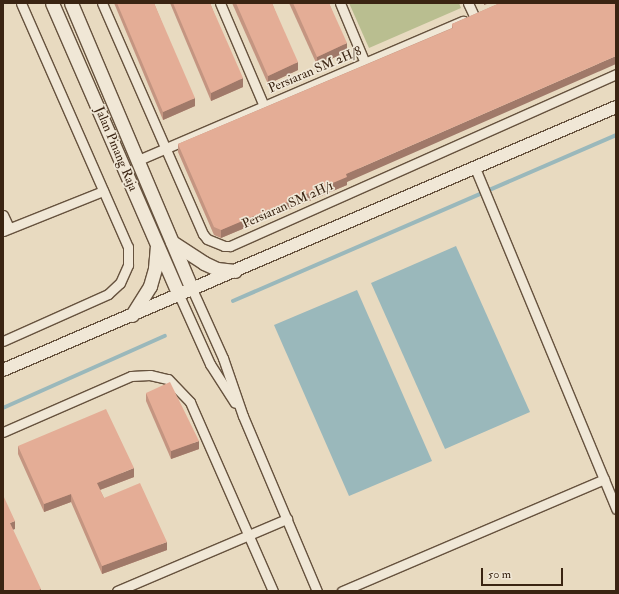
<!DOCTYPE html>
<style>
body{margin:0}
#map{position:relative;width:619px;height:594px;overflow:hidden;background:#e8dac0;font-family:"IM FELL Double Pica",serif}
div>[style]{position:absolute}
.green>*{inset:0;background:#b9be90}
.water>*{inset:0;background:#9ab8bb}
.stream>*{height:3.5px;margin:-1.75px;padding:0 1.75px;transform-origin:1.75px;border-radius:1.75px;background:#9ab8bb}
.roads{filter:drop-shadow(1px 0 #66523e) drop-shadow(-1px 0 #66523e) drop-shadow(0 1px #66523e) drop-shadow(0 -1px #66523e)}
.minor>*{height:9px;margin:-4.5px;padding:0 4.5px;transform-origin:4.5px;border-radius:4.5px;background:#f0e7d6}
.tertiary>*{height:12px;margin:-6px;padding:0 6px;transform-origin:6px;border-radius:6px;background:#f0e7d6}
.secondary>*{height:13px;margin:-6.5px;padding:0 6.5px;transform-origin:6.5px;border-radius:6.5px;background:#f0e7d6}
.wall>*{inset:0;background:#c49581}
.shaded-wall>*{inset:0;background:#a07969}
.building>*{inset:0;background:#e4ad96}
span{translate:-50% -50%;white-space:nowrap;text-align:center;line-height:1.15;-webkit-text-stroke:3.5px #f0e7d6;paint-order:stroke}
.street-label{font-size:13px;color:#3a2412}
.frame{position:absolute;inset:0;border:4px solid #3a2412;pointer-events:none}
.scale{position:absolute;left:481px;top:568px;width:82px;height:18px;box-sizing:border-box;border:2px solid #3a2412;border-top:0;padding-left:5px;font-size:12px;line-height:14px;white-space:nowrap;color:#3a2412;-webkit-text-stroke:3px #f0e7d6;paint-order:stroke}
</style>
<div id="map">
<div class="green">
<i style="clip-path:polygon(349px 3px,459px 3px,461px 8px,369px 48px)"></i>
</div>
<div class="water">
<i style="clip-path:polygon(456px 246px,530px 412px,445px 449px,371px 283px)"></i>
<i style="clip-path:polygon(357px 290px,432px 461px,349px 496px,274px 325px)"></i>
</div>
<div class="stream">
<i style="left:233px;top:301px;width:417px;rotate:-23.4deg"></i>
<i style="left:3px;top:408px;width:177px;rotate:-24deg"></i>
</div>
<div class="roads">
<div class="minor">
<i style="left:102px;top:3px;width:252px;rotate:66.4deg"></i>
<i style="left:203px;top:234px;width:6px;rotate:51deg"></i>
<i style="left:207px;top:239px;width:18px;rotate:22deg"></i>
<i style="left:224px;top:246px;width:6px"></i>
<i style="left:230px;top:246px;width:423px;rotate:-24deg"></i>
<i style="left:220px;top:3px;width:112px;rotate:66.9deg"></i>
<i style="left:340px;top:3px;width:65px;rotate:67.4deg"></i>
<i style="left:468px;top:3px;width:14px;rotate:65deg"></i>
<i style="left:136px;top:161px;width:356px;rotate:-23.2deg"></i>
<i style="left:475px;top:168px;width:369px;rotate:67.5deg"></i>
<i style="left:3px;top:215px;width:14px;rotate:65deg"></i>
<i style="left:3px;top:231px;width:108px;rotate:-21.8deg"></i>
<i style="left:192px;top:289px;width:76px;rotate:65.8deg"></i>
<i style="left:223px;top:358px;width:61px;rotate:71deg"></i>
<i style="left:243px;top:416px;width:190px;rotate:67.1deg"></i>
<i style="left:179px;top:295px;width:76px;rotate:65.8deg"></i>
<i style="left:210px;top:364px;width:46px;rotate:57.3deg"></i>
<i style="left:3px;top:341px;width:115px;rotate:-24.1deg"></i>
<i style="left:108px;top:294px;width:16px;rotate:-43deg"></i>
<i style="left:120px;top:283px;width:20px;rotate:-66deg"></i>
<i style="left:128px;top:265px;width:18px;rotate:-90deg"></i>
<i style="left:128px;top:247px;width:266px;rotate:-113.7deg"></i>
<i style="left:3px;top:432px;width:140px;rotate:-23.6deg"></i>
<i style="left:131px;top:376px;width:19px;rotate:-3deg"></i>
<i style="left:150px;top:375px;width:18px;rotate:13deg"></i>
<i style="left:168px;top:379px;width:32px;rotate:46deg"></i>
<i style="left:190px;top:402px;width:206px;rotate:66.3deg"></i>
<i style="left:117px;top:591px;width:185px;rotate:-23deg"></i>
<i style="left:342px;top:591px;width:285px;rotate:-23.1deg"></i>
</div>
<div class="tertiary">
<i style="left:3px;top:370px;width:667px;rotate:-23.22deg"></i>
</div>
<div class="secondary">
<i style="left:52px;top:3px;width:318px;rotate:66.5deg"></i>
<i style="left:71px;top:3px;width:311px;rotate:67.1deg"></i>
<i style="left:172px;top:242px;width:38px;rotate:33deg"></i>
<i style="left:204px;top:263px;width:14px;rotate:25deg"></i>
<i style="left:217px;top:269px;width:18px;rotate:6deg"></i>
<i style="left:132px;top:315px;width:34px;rotate:-58deg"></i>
<i style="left:150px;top:286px;width:19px;rotate:-74deg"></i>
<i style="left:155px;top:268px;width:21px;rotate:-85deg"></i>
</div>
</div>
<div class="wall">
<i style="clip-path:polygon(114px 3px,154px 3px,195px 106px,163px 120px)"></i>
<i style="clip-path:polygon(170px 3px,210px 3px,243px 87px,211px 101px)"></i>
<i style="clip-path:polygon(232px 3px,272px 3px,298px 70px,268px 84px)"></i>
<i style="clip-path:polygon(289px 3px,329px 3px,347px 52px,317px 65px)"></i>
<i style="clip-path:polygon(500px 3px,347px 182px,347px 185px,221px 238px,214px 235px,178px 152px,178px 144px,452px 28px,452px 24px)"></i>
<i style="clip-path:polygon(146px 393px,199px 449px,171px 459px,146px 401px)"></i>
<i style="clip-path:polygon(18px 446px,134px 477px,100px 490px,104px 498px,167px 550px,102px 574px,71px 502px,44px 512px,18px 454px)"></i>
</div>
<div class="shaded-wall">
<i style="clip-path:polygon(484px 3px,490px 3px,484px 5px)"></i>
<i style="clip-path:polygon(347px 43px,347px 52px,317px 65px,317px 57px)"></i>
<i style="clip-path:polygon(616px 56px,616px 64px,347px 182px,347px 185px,221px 238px,221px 230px,346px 174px)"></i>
<i style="clip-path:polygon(298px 62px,298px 70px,268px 84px,268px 76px)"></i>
<i style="clip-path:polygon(243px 78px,243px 87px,211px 101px,211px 93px)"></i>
<i style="clip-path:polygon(195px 98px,195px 106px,163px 120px,163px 112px)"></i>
<i style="clip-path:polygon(199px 441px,199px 449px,171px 459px,171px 451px)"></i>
<i style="clip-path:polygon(134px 468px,134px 477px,97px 491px,97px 483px)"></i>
<i style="clip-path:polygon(71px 494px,71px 502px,44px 512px,44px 504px)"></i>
<i style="clip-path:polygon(15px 521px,15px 529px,10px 531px,10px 523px)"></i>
<i style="clip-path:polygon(167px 542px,167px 550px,102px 574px,102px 566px)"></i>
<i style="clip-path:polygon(41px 589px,41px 591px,34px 591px)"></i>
</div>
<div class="building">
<i style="clip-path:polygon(117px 3px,154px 3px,195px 98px,163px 112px)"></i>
<i style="clip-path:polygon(173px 3px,210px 3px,243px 78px,211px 93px)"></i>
<i style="clip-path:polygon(236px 3px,272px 3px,298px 62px,268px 76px)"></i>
<i style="clip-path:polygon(293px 3px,329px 3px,347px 43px,317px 57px)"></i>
<i style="clip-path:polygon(500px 3px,616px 3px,616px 56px,346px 174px,347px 177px,221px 230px,214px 227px,178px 144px,453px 28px,452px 24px)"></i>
<i style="clip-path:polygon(170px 382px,199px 441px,171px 451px,146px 393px)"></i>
<i style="clip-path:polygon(106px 409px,134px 468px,97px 483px,104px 498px,140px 483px,167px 542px,102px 566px,71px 494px,44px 504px,18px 446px)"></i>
<i style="clip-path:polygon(3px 495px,15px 521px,10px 523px,41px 589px,34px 591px,3px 591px)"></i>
</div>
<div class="street-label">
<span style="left:315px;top:70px;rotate:-23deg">Persiaran SM 2H/8</span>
<span style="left:116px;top:149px;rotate:67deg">Jalan Pinang Raja</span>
<span style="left:288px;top:205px;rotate:-24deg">Persiaran SM 2H/1</span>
</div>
<div class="frame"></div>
<div class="scale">50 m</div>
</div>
